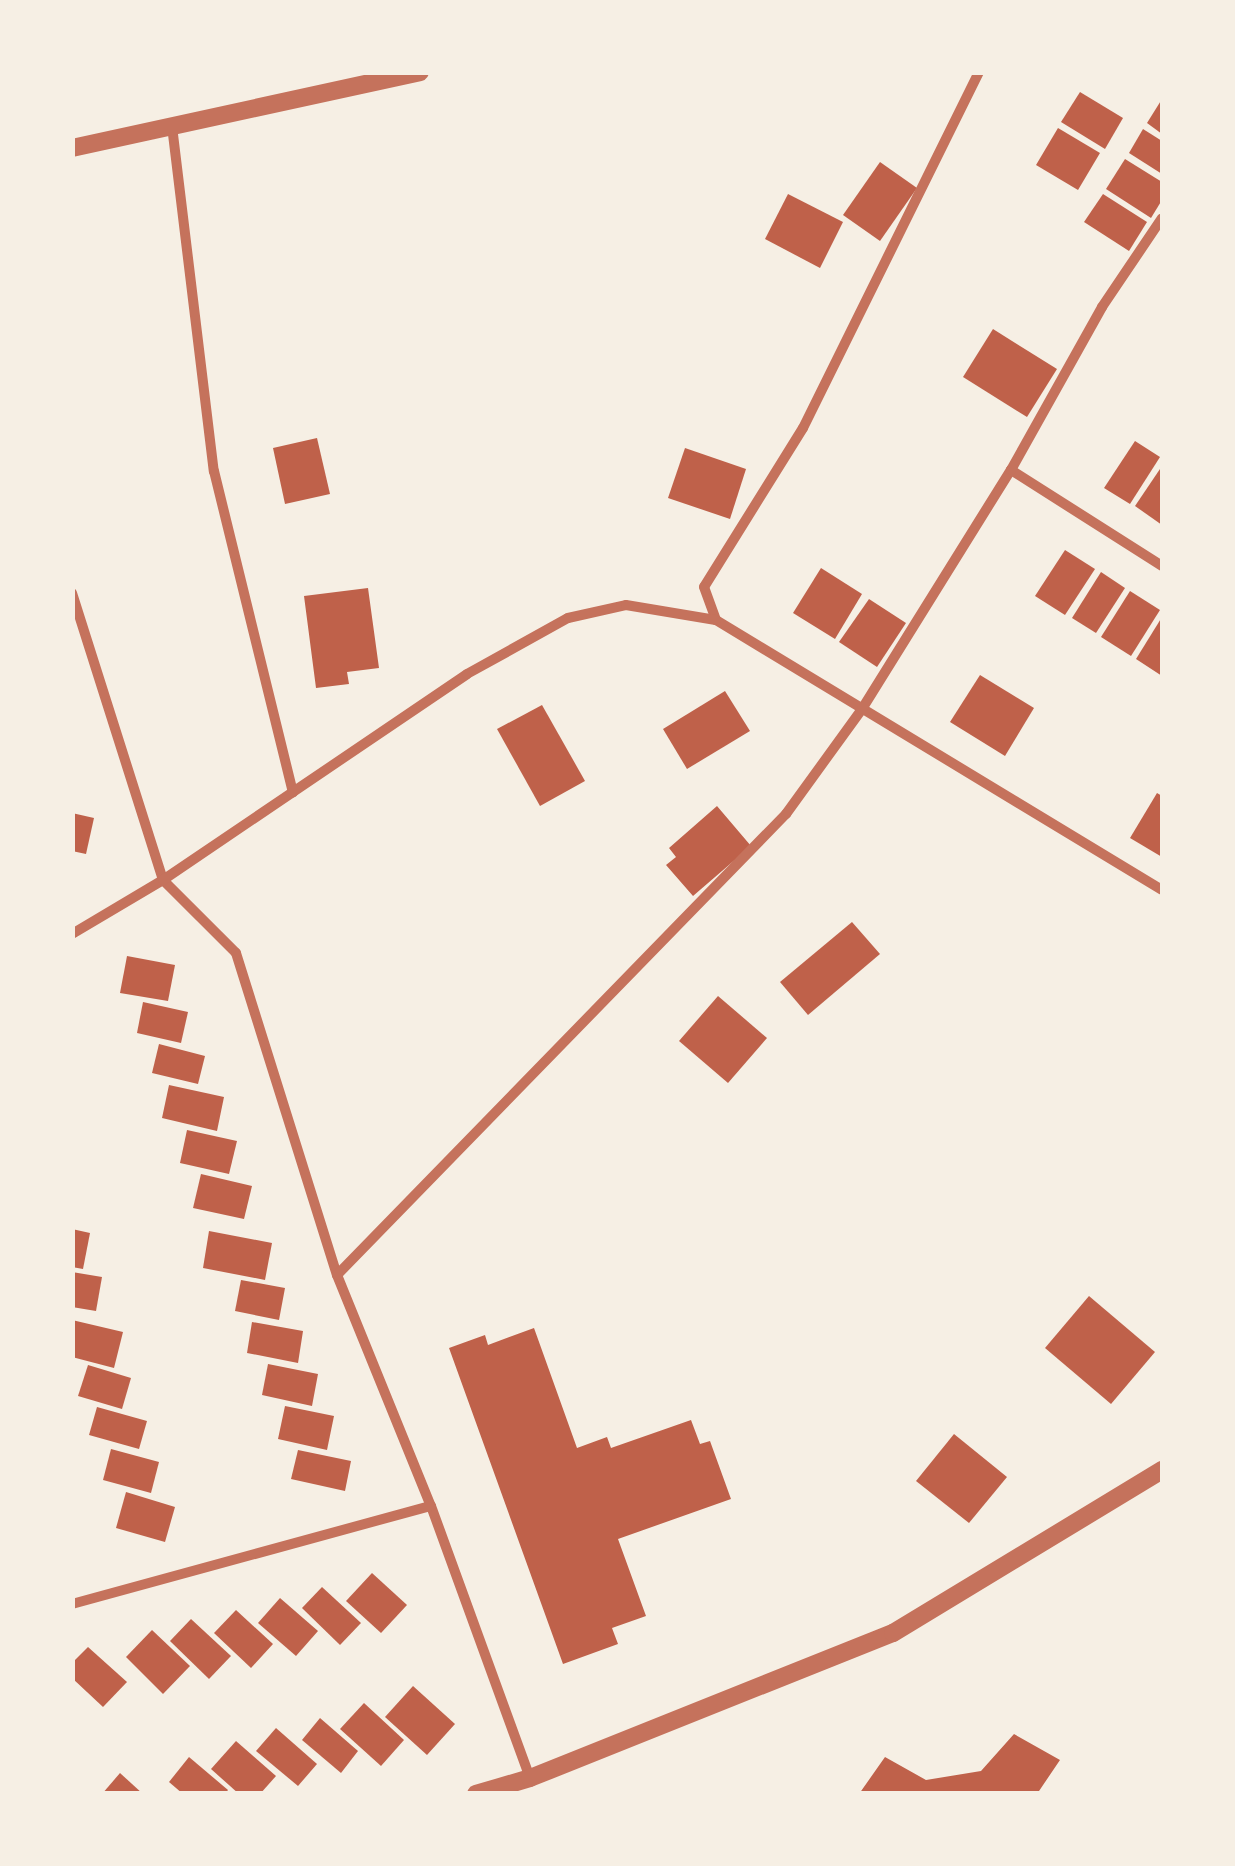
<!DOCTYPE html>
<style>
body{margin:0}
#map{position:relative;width:1235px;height:1866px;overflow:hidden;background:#f6efe4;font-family:"Roboto Condensed",sans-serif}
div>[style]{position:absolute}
.building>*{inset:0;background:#bf614a}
.minor>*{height:10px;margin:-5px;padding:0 5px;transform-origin:5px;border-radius:5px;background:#c5725c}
.tertiary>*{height:18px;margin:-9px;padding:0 9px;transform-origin:9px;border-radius:9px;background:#c5725c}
span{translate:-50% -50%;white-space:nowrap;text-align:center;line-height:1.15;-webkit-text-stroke:8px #f6efe4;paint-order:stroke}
.frame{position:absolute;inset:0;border:75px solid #f6efe4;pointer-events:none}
</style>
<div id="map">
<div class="building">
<i style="clip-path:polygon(1080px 92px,1123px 118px,1105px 149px,1061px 122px)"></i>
<i style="clip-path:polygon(1162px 99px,1162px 134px,1147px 123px)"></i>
<i style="clip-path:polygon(1058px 128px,1100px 153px,1078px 190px,1036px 165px)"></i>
<i style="clip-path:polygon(1143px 129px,1162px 141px,1162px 174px,1129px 153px)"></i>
<i style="clip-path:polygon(1125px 159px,1162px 182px,1162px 200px,1151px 218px,1106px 189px)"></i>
<i style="clip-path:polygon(880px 162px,917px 188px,880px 241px,843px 215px)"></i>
<i style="clip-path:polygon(788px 194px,843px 222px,820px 268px,765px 239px)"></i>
<i style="clip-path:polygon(1103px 194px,1147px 222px,1129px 251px,1084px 222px)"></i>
<i style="clip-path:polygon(993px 329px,1057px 369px,1027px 417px,963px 377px)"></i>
<i style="clip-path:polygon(317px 438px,330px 494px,285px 504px,273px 448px)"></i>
<i style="clip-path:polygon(1135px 441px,1160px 457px,1130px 504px,1104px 488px)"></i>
<i style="clip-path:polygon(685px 448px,746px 469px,730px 519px,668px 498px)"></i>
<i style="clip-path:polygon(1162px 466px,1162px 525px,1135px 506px)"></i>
<i style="clip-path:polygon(1065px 550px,1095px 569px,1065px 615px,1035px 596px)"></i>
<i style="clip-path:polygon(821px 568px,862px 594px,835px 639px,793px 613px)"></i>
<i style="clip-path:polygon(1101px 572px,1125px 588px,1096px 633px,1072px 618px)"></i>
<i style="clip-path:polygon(368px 588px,379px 668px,347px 672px,349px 684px,316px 688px,304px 596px)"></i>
<i style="clip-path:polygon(1130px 591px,1160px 610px,1131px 656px,1101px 637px)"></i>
<i style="clip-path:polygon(869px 599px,906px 623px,877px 667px,839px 642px)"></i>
<i style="clip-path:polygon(1162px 617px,1162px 676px,1136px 659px)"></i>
<i style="clip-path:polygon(980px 675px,1034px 708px,1005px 756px,950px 722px)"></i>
<i style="clip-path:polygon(725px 691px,750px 731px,687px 769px,663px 729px)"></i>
<i style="clip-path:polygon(542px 705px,585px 781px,540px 806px,497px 729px)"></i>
<i style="clip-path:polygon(1157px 793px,1162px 796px,1162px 857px,1130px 838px)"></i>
<i style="clip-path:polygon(717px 806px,751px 846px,693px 896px,666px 865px,676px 857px,669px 848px)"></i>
<i style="clip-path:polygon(72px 813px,94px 818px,86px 854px,72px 851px)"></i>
<i style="clip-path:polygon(852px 922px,880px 954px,808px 1015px,780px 982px)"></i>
<i style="clip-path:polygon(127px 956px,175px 965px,168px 1001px,120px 993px)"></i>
<i style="clip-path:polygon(718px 996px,767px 1038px,728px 1083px,679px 1041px)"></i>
<i style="clip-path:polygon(143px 1002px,188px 1012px,181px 1043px,137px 1033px)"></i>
<i style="clip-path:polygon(159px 1044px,205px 1056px,198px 1084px,152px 1073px)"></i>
<i style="clip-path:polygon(169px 1085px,224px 1097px,217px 1131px,162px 1118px)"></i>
<i style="clip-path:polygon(187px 1130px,237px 1141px,229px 1174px,180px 1163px)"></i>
<i style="clip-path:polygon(201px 1174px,252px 1186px,244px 1219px,193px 1208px)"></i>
<i style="clip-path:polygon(72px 1229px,90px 1233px,83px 1269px,72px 1267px)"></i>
<i style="clip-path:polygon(209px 1231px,272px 1243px,265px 1280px,203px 1268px)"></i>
<i style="clip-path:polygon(72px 1272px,102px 1277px,96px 1311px,72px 1307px)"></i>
<i style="clip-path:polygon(241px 1280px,285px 1288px,279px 1320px,235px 1311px)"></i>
<i style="clip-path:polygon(1089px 1296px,1155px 1352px,1111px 1404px,1045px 1348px)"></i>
<i style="clip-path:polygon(72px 1320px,123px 1332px,114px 1368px,72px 1357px)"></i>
<i style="clip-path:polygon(252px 1322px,303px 1331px,298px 1363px,247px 1353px)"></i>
<i style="clip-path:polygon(534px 1328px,577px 1448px,607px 1437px,611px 1448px,691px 1420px,700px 1444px,710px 1441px,731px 1499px,618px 1539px,646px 1616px,612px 1628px,618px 1644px,563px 1664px,449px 1348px,485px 1335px,488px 1345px)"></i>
<i style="clip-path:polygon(268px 1364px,318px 1374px,312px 1406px,262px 1395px)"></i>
<i style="clip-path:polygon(88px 1365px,131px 1378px,122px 1409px,78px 1396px)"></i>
<i style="clip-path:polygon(285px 1406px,334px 1416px,327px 1450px,278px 1439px)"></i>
<i style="clip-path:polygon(97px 1407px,147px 1421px,139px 1449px,89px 1435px)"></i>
<i style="clip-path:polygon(954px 1434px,1007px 1477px,969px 1523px,916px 1481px)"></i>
<i style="clip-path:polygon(111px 1449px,159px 1462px,151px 1493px,103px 1480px)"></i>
<i style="clip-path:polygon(298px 1450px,351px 1461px,345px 1491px,291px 1479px)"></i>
<i style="clip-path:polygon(126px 1492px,175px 1507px,165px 1542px,116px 1528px)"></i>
<i style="clip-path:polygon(372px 1573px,407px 1605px,381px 1633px,346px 1601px)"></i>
<i style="clip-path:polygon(322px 1587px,361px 1623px,340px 1645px,302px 1608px)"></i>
<i style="clip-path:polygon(280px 1598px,318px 1631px,296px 1656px,258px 1623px)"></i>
<i style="clip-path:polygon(236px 1610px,273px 1644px,251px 1668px,214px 1633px)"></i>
<i style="clip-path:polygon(191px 1619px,231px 1656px,209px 1679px,170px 1641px)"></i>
<i style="clip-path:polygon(152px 1630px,190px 1666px,163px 1694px,126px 1657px)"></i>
<i style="clip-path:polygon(88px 1647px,127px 1682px,103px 1707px,72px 1678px,72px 1663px)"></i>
<i style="clip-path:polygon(413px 1686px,455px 1724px,427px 1755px,385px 1717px)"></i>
<i style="clip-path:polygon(364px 1703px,404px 1740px,381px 1766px,340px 1729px)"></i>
<i style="clip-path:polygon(320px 1718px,358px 1751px,341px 1773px,302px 1740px)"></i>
<i style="clip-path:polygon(276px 1728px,317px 1764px,298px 1786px,256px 1751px)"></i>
<i style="clip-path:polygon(1014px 1734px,1060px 1760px,1037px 1794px,859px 1794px,885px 1757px,926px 1780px,981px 1771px)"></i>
<i style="clip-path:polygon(236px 1741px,276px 1776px,260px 1794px,239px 1794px,211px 1769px)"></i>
<i style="clip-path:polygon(189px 1757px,228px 1790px,225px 1794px,183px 1794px,169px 1782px)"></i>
<i style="clip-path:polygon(120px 1773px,143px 1794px,102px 1794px)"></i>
</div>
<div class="minor">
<i style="left:979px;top:72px;width:397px;rotate:116.3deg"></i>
<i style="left:803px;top:428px;width:187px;rotate:121.9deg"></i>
<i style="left:704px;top:587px;width:35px;rotate:70deg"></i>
<i style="left:716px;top:620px;width:521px;rotate:31.19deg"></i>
<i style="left:172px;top:126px;width:348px;rotate:83.1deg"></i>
<i style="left:214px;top:471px;width:331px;rotate:76.2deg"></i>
<i style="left:1011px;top:470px;width:179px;rotate:32.4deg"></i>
<i style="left:72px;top:593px;width:301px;rotate:72.4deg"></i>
<i style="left:163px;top:880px;width:103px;rotate:45deg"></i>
<i style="left:236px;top:953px;width:337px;rotate:72.6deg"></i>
<i style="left:337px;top:1275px;width:249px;rotate:67.9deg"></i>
<i style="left:431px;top:1506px;width:289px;rotate:70deg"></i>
<i style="left:72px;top:934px;width:106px;rotate:-30.7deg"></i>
<i style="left:163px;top:880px;width:367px;rotate:-34.1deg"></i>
<i style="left:467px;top:674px;width:115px;rotate:-29deg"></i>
<i style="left:568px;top:618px;width:59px;rotate:-12.6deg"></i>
<i style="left:626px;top:605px;width:91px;rotate:9.5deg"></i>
<i style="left:337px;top:1275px;width:644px;rotate:-45.76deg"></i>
<i style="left:786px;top:814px;width:130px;rotate:-54.1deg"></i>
<i style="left:862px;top:709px;width:282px;rotate:-58.1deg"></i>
<i style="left:1011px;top:470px;width:187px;rotate:-60.8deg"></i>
<i style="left:1102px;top:307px;width:107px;rotate:-56deg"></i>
<i style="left:72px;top:1604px;width:372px;rotate:-15.3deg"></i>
</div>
<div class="tertiary">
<i style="left:72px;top:148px;width:356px;rotate:-12.3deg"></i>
<i style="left:476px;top:1794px;width:56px;rotate:-16.5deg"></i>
<i style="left:530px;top:1778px;width:391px;rotate:-21.8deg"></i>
<i style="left:893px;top:1633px;width:315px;rotate:-31.2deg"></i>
</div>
<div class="frame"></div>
</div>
